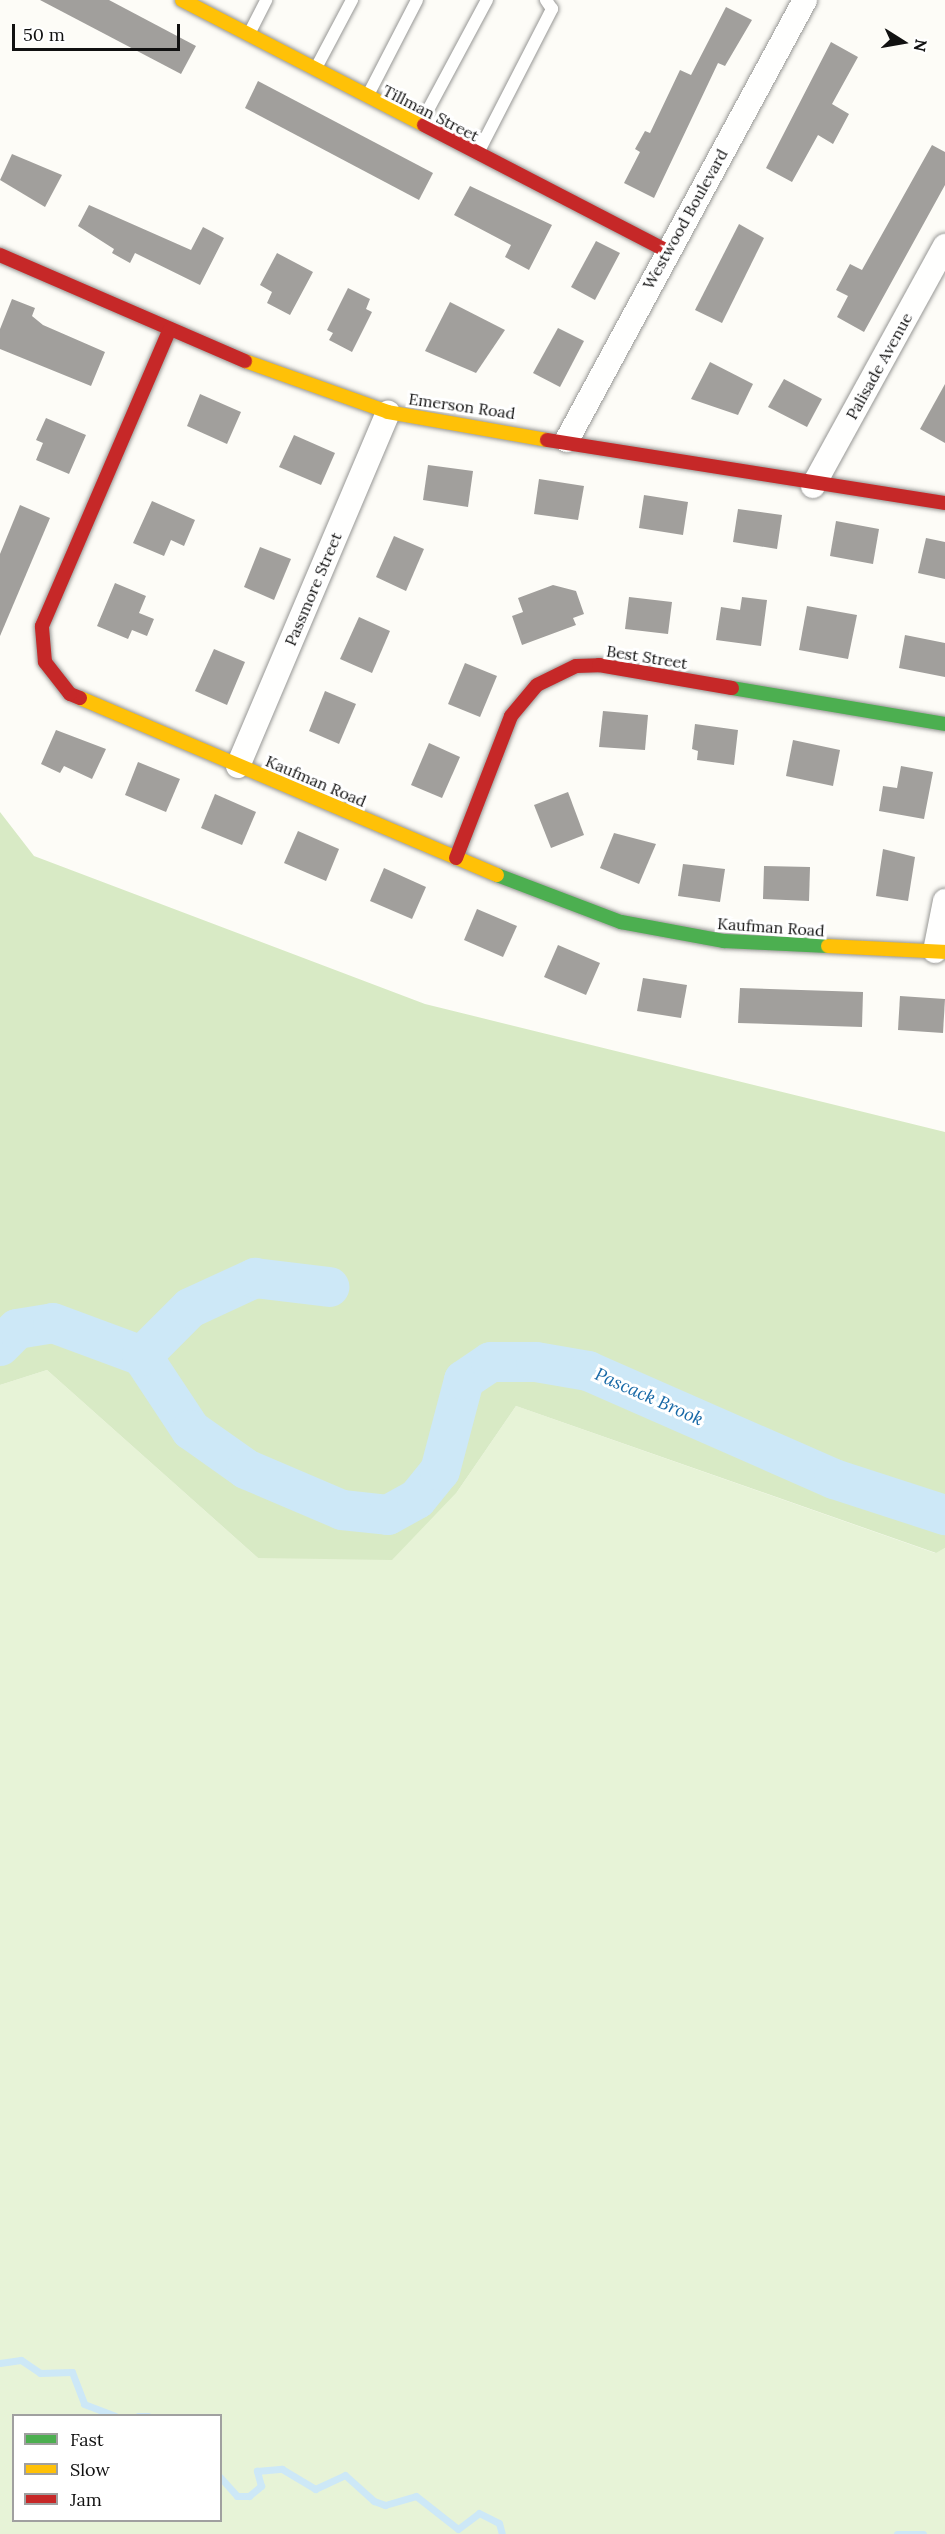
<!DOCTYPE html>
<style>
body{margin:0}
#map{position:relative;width:945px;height:2534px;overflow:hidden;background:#fdfcf7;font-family:Lora,serif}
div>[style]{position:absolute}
.green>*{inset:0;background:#e7f3d7}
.forest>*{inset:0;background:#d8eac5}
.stream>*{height:7px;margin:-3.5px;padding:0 3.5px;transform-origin:3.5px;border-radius:3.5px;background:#cde8f7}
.river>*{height:40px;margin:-20px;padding:0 20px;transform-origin:20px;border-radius:20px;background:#cde8f7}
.building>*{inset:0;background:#a19f9c}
.roads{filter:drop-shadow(0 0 2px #979795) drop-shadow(0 0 2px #979795)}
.lane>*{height:12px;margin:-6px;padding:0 6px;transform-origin:6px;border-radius:6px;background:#fffffe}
.street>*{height:24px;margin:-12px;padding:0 12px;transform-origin:12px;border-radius:12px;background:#fffffe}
.fast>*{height:14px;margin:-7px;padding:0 7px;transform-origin:7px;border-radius:7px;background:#4caf50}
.slow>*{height:14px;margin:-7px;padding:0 7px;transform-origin:7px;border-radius:7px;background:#ffc107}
.jam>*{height:14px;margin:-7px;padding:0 7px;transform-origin:7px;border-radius:7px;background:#c62828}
span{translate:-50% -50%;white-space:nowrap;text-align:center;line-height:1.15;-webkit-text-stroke:6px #fff;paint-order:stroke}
.street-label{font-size:16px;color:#111}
.water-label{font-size:18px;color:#1768a6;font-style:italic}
.legend{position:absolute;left:12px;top:2414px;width:210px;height:108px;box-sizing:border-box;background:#fff;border:2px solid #a0a0a0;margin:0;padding:8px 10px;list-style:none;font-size:18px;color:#111}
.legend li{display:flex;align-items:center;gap:12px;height:30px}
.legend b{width:30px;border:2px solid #a0a0a0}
.north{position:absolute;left:873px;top:12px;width:60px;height:60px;-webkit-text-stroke:4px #fff;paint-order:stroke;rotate:101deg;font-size:16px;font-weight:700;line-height:24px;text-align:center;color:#111}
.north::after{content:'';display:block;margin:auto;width:21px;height:27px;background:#111;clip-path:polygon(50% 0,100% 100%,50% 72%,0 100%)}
.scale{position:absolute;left:12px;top:24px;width:168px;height:27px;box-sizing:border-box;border:3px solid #111;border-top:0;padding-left:8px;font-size:18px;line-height:21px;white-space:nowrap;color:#111;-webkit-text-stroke:4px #fff;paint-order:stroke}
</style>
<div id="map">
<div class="green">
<i style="clip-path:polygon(evenodd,47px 1370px,258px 1558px,457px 1492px,516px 1406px,935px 1553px,945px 1548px,945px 2534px,0 2534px,0 1385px,47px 1370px,14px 2416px,220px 2416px,220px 2520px,14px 2520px,14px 2416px)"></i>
</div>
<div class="forest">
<i style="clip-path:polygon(0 812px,34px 856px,425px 1004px,945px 1132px,945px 1548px,936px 1553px,516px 1406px,457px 1492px,392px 1560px,258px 1558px,47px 1370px,0 1385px)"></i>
</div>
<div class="stream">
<i style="left:0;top:2363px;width:21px;rotate:-8deg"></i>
<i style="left:21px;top:2360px;width:23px;rotate:34deg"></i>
<i style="left:40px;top:2373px;width:32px;rotate:-2deg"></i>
<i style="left:72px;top:2372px;width:34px;rotate:69deg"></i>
<i style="left:84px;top:2404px;width:33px;rotate:21deg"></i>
<i style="left:138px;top:2416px;width:10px"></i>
<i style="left:220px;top:2477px;width:25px;rotate:48deg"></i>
<i style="left:237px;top:2496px;width:12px"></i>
<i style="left:249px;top:2496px;width:16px;rotate:-40deg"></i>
<i style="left:261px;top:2486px;width:16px;rotate:-105deg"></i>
<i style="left:257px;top:2471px;width:25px;rotate:-5deg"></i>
<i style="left:282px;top:2469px;width:39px;rotate:31deg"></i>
<i style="left:315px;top:2489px;width:33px;rotate:-25deg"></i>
<i style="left:345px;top:2475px;width:39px;rotate:42deg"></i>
<i style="left:374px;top:2501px;width:12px;rotate:20deg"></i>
<i style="left:385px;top:2505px;width:32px;rotate:-16deg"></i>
<i style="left:416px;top:2496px;width:53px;rotate:38.2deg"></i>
<i style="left:458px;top:2529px;width:26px;rotate:-37deg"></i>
<i style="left:479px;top:2513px;width:22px;rotate:27deg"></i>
<i style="left:499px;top:2523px;width:11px;rotate:75deg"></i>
<i style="left:897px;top:2534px;width:26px"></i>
</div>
<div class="river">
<i style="left:0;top:1346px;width:24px;rotate:-45deg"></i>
<i style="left:17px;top:1329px;width:36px;rotate:-9deg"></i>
<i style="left:53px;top:1323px;width:95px;rotate:20.3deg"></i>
<i style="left:142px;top:1356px;width:89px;rotate:56.5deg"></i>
<i style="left:191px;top:1430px;width:67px;rotate:35.3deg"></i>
<i style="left:246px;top:1469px;width:104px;rotate:23.1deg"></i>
<i style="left:342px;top:1510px;width:46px;rotate:6.2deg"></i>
<i style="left:388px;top:1515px;width:33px;rotate:-29deg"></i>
<i style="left:417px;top:1499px;width:36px;rotate:-51deg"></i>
<i style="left:440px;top:1471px;width:94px;rotate:-75.2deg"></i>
<i style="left:464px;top:1380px;width:32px;rotate:-34deg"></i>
<i style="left:491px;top:1362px;width:45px"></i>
<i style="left:536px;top:1362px;width:53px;rotate:9.8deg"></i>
<i style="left:588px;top:1371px;width:269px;rotate:23.7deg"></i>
<i style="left:834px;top:1479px;width:117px;rotate:18deg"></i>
<i style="left:142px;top:1356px;width:68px;rotate:-45deg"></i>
<i style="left:190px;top:1308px;width:72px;rotate:-24.8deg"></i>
<i style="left:255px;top:1278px;width:75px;rotate:6.9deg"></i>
</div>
<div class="building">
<i style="clip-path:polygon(40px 0,109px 0,196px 46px,181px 74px)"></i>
<i style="clip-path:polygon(726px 7px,752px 20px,725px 66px,718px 63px,654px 198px,624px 183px,640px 152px,635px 149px,645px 131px,650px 133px,680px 70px,691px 75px)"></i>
<i style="clip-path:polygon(831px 42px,858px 57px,832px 104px,849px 114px,833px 144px,818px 135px,792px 182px,766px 168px)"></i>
<i style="clip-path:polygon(258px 81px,433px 173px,419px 200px,245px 108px)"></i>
<i style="clip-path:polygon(932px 145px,945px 152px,945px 185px,864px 332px,837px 317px,848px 296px,836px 290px,850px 264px,862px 270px)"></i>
<i style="clip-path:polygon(12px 154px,62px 175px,45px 207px,0 180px)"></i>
<i style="clip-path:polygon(470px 186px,552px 225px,529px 270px,505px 257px,511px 245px,454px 215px)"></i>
<i style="clip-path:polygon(89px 205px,191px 250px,203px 227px,224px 238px,200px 285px,135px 253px,130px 263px,112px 253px,114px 249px,78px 226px)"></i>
<i style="clip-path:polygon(739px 224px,764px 238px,722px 323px,695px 310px)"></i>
<i style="clip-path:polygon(596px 241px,620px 253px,595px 300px,571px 287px)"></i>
<i style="clip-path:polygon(277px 253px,313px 272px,290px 315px,267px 303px,272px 292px,260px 285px)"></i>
<i style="clip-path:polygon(348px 288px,370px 299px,366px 309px,372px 312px,352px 352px,329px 340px,333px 333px,327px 330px)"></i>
<i style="clip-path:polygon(12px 299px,35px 308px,32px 316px,43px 325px,105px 352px,91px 386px,0 349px,0 329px)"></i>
<i style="clip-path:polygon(450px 302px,505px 330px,476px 373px,425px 351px)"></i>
<i style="clip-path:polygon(558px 328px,584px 341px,560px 387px,533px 373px)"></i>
<i style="clip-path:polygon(710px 362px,753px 384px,738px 415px,691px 399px)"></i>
<i style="clip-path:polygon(784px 379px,822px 399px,807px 427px,768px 407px)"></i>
<i style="clip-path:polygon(945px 384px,945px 443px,920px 429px)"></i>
<i style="clip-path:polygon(200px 394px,241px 412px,227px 444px,187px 426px)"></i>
<i style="clip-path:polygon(46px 418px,86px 435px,69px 474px,36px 460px,43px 443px,36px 440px)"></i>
<i style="clip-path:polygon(294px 435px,335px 453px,321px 485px,279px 467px)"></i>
<i style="clip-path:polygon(428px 465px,473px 471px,468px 507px,423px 500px)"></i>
<i style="clip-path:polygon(539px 479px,584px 486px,578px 520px,534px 514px)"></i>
<i style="clip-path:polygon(644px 495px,688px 502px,683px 535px,639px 528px)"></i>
<i style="clip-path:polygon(152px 501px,195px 520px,184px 546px,171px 540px,164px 556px,133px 543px)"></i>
<i style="clip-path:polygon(20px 505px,50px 518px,0 636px,0 554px)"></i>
<i style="clip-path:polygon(738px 509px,782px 515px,777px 549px,733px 542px)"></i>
<i style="clip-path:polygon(836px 521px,879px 529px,873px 564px,830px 556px)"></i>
<i style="clip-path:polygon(394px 536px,424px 549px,406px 591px,376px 577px)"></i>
<i style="clip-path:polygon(926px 538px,945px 542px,945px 579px,918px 573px)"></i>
<i style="clip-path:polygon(260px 547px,291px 559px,274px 600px,244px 587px)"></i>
<i style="clip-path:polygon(115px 583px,146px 596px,139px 613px,154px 619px,147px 636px,132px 630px,128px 639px,97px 626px)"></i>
<i style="clip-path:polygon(553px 585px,576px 591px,584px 614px,573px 618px,576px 625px,522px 645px,512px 616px,523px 612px,518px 598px)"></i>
<i style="clip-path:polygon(629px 597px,672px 602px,668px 634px,625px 629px)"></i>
<i style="clip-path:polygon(742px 597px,767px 600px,761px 646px,716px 640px,721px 607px,740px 610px)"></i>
<i style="clip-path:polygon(807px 606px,857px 615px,848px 659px,799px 650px)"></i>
<i style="clip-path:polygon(359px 617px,390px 631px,372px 673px,340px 659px)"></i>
<i style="clip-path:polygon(905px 635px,945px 643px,945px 677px,899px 668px)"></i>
<i style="clip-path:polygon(214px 649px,245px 662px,227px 705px,195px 691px)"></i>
<i style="clip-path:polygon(465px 663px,497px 676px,480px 717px,448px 704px)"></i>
<i style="clip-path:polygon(325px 691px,356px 704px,339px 744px,309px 731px)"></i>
<i style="clip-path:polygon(603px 711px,648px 715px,645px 750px,599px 747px)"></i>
<i style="clip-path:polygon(695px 724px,738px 730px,734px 765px,697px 760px,698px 751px,692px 749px)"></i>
<i style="clip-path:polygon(56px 730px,106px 749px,92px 779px,64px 766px,60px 773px,41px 764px)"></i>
<i style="clip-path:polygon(793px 740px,840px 750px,833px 786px,786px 776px)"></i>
<i style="clip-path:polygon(429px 743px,460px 757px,442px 798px,411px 785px)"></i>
<i style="clip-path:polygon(138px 762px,180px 779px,166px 812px,125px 795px)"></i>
<i style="clip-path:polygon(901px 766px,933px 772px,924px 819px,879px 811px,883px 786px,897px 788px)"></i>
<i style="clip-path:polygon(568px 792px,584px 835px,551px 848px,534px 805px)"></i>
<i style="clip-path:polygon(215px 794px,256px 812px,242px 845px,201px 828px)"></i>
<i style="clip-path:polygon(298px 831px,339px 849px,326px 881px,284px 863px)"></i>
<i style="clip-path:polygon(614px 833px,656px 844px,639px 884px,600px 868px)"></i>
<i style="clip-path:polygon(883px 849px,915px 857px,908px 901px,876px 896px)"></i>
<i style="clip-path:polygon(683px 864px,725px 869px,720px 902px,678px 896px)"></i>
<i style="clip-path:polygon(764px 866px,810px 867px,809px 901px,763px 899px)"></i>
<i style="clip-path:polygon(384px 868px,426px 887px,412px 919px,370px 901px)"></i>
<i style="clip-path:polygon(477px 909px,517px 926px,503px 957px,464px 940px)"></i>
<i style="clip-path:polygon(558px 945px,600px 963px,586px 995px,544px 977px)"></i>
<i style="clip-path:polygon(643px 978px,687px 985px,681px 1018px,637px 1011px)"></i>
<i style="clip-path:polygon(740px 988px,863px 992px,862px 1027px,738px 1023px)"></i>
<i style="clip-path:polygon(900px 996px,945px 999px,943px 1033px,898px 1030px)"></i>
</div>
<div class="roads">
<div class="lane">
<i style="left:249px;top:34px;width:38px;rotate:-63deg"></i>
<i style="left:316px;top:68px;width:77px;rotate:-62.1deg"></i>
<i style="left:368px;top:95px;width:107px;rotate:-62.7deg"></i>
<i style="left:421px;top:123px;width:140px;rotate:-61.8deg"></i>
<i style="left:479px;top:151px;width:160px;rotate:-62.8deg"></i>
<i style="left:552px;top:9px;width:11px;rotate:-124deg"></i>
</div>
<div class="street">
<i style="left:567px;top:440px;width:500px;rotate:-61.59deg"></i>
<i style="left:813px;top:486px;width:274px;rotate:-61.2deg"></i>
<i style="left:238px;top:766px;width:384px;rotate:-67deg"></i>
<i style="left:935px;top:951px;width:51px;rotate:-78.7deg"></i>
</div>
<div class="fast">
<i style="left:732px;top:688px;width:216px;rotate:9.6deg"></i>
<i style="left:497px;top:875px;width:133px;rotate:20.8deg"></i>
<i style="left:621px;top:922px;width:105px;rotate:10.5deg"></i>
<i style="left:724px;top:941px;width:104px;rotate:2.8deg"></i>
</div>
<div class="slow">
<i style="left:182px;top:0;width:272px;rotate:27.3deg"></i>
<i style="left:245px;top:361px;width:152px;rotate:19.6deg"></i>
<i style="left:388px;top:412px;width:161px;rotate:10deg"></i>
<i style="left:80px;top:698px;width:453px;rotate:23deg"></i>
<i style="left:828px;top:946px;width:117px;rotate:2.9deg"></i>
</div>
<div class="jam">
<i style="left:424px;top:125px;width:274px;rotate:27.4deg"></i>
<i style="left:0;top:255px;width:267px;rotate:23.4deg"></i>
<i style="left:547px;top:440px;width:403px;rotate:9deg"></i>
<i style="left:80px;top:698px;width:11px;rotate:-158deg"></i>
<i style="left:70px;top:694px;width:41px;rotate:-128deg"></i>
<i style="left:45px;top:662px;width:36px;rotate:-95deg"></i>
<i style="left:42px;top:626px;width:323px;rotate:-66.7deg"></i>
<i style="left:456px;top:858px;width:152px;rotate:-68.8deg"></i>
<i style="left:511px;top:716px;width:40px;rotate:-50deg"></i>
<i style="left:537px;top:685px;width:43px;rotate:-26deg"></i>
<i style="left:576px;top:666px;width:23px;rotate:-2deg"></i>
<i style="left:599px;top:665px;width:135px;rotate:9.8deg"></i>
</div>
</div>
<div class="street-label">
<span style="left:431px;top:113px;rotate:27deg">Tillman Street</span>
<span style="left:685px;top:219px;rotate:-61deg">Westwood Boulevard</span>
<span style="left:879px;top:366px;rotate:-61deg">Palisade Avenue</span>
<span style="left:462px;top:406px;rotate:8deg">Emerson Road</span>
<span style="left:313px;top:589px;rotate:-67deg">Passmore Street</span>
<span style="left:647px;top:657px;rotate:9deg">Best Street</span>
<span style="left:316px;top:781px;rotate:23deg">Kaufman Road</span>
<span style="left:771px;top:927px;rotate:4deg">Kaufman Road</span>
</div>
<div class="water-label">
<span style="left:649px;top:1397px;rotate:24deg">Pascack Brook</span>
</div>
<ul class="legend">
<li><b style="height:8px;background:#4caf50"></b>Fast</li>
<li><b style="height:8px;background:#ffc107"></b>Slow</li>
<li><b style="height:8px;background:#c62828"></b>Jam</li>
</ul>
<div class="north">N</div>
<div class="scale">50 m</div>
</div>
